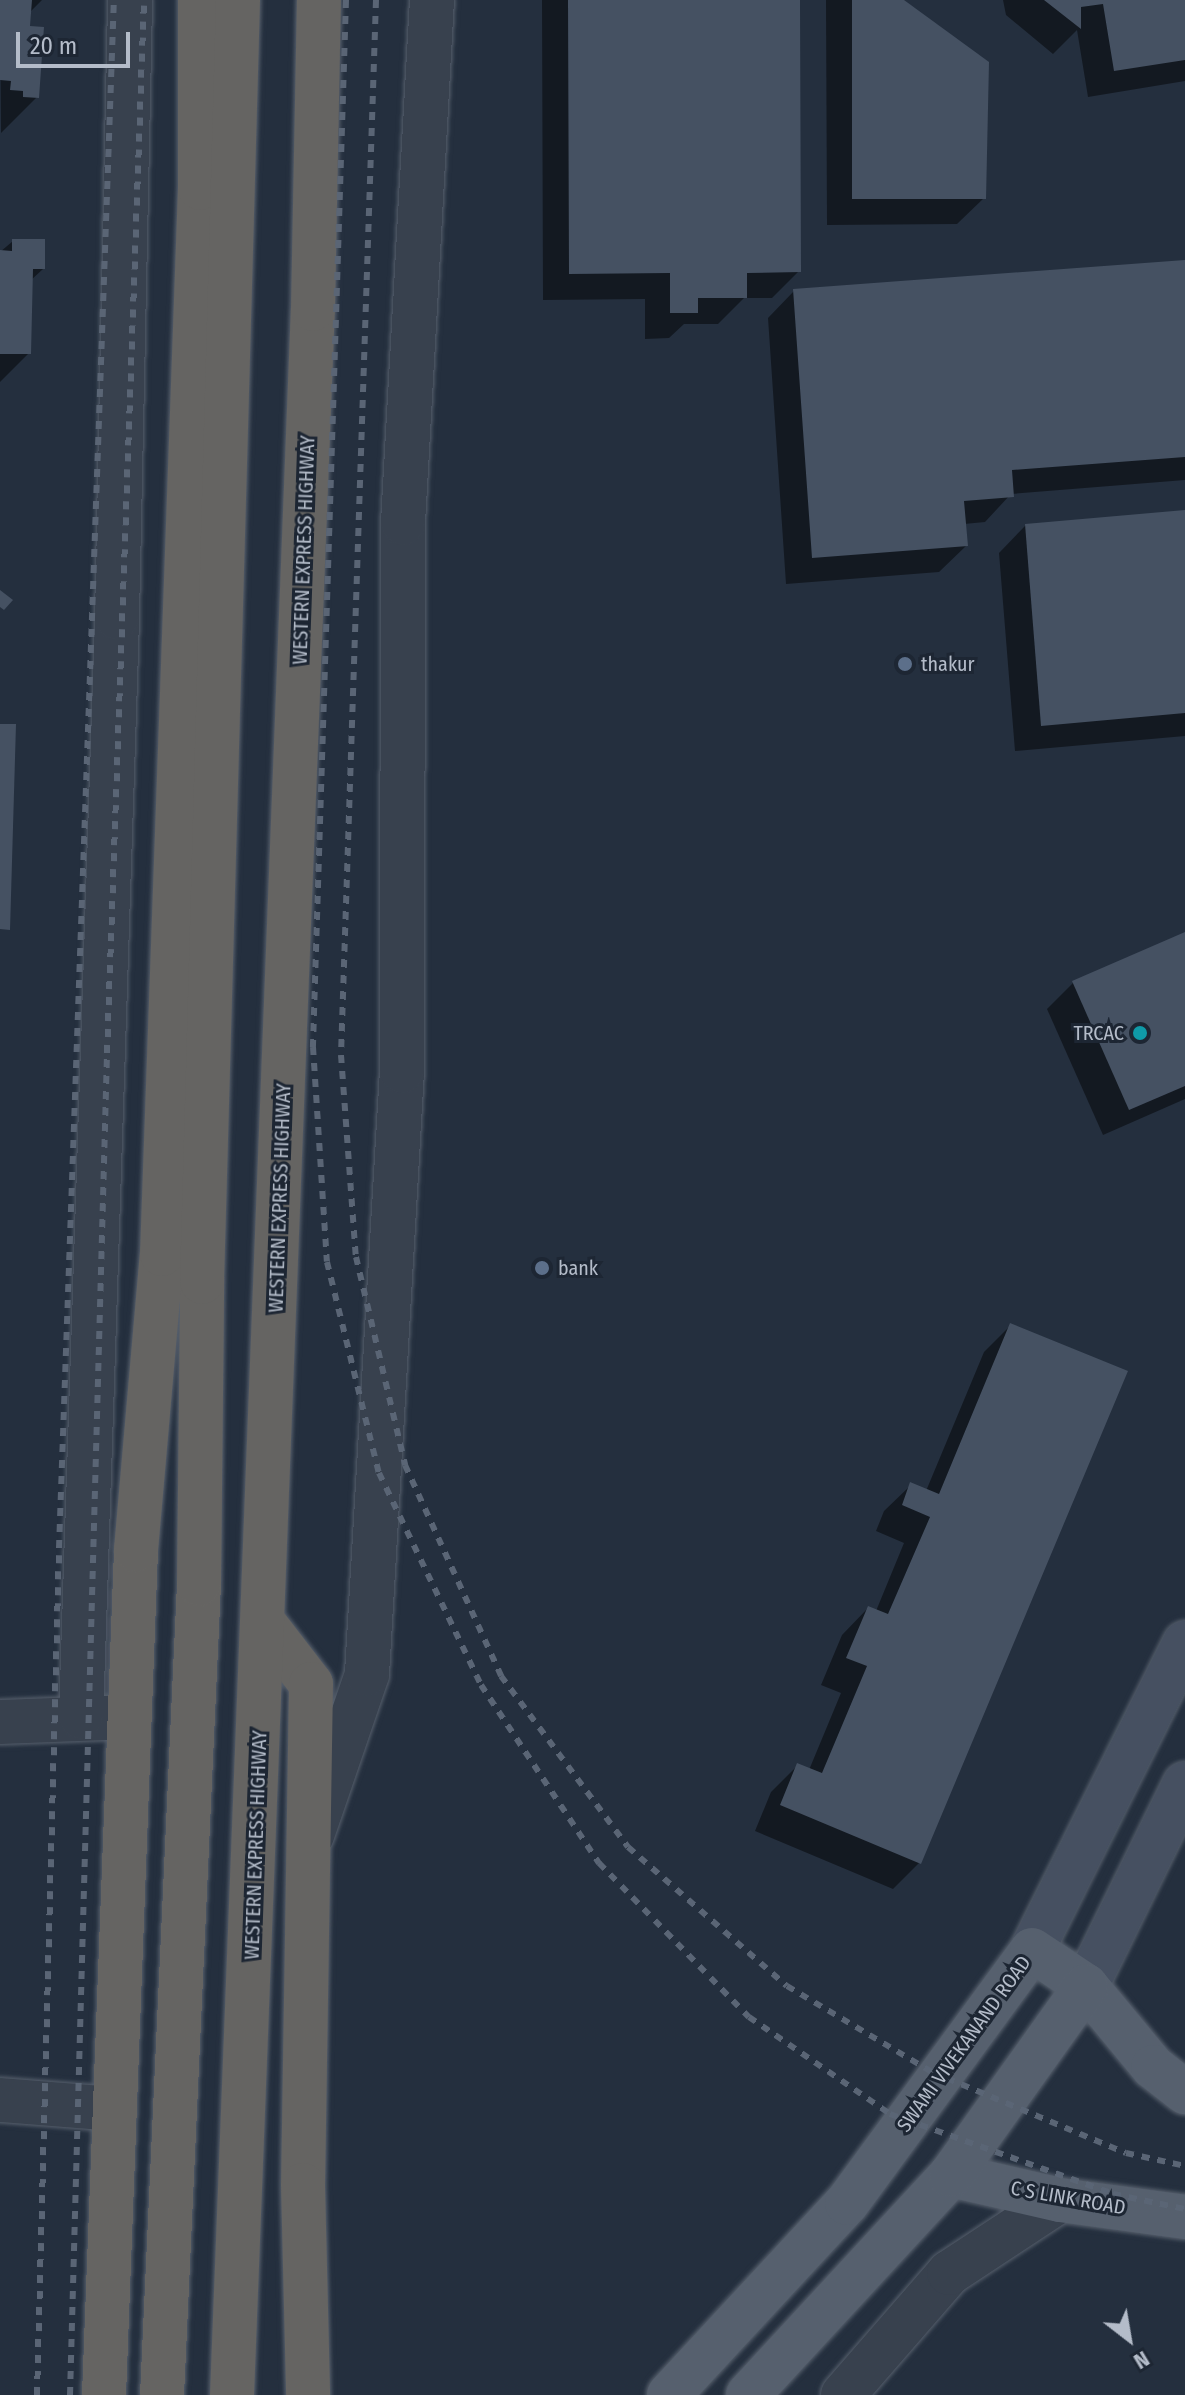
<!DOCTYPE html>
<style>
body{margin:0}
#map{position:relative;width:1185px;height:2395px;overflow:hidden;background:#242f3e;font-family:"Fira Sans Condensed",sans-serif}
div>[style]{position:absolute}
.shadow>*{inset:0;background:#0007}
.building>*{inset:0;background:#455162}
.roads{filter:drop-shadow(0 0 2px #565f6c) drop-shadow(0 0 2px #565f6c)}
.minor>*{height:44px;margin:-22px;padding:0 22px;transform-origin:22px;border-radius:22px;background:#38414e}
.tertiary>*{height:44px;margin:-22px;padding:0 22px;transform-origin:22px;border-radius:22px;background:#38414e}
.secondary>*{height:44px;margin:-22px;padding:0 22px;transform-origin:22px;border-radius:22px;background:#465061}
.primary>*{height:44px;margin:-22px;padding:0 22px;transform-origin:22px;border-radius:22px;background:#56606e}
.trunk>*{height:44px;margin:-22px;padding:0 22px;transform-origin:22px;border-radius:22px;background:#656462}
.rail>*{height:6px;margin-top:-3px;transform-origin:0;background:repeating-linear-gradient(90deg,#5a6575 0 8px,transparent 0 16px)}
.dots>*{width:22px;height:22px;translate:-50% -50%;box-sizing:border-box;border:4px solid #1d2633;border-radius:50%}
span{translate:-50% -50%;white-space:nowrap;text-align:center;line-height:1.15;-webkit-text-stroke:6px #1d2633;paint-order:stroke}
.street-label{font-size:20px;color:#b4bcc9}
.poi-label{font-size:20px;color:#b4bcc9}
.left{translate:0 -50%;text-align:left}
.right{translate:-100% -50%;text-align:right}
.north{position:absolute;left:1089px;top:2299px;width:80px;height:80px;-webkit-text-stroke:6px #1d2633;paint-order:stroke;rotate:149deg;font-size:22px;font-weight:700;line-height:32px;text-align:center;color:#b4bcc9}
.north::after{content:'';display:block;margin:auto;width:28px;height:36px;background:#b4bcc9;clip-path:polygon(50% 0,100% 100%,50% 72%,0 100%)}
.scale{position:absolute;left:16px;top:32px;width:114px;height:36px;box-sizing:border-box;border:4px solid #b4bcc9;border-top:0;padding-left:10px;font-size:24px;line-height:28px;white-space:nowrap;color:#b4bcc9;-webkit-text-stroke:6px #1d2633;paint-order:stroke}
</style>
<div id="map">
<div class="shadow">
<i style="clip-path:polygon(0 0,42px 0,29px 13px,28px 27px,37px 97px,1px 133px)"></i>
<i style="clip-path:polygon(542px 0,798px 0,799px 271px,772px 298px,744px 298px,718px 324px,684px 324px,669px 338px,645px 339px,645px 299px,543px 300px)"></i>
<i style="clip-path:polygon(826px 0,901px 0,984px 198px,957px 224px,827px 225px)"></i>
<i style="clip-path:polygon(1003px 0,1185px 0,1185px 81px,1088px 97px,1077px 30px,1053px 54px,1006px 15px)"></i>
<i style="clip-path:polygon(13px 241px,43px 269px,30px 281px,29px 353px,0 382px,0 252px)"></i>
<i style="clip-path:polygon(1185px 262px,1185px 480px,1011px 494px,985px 522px,964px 524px,966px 546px,939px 572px,786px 584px,768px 318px,794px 291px)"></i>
<i style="clip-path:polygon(1185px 512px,1185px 736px,1015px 751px,999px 553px,1025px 526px)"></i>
<i style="clip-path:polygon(1185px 934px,1185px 1099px,1103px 1135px,1047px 1009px,1073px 983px)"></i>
<i style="clip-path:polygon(1011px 1325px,920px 1862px,893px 1889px,755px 1831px,771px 1792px,797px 1766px,809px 1770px,841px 1693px,821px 1685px,842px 1635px,868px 1608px,876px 1611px,904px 1543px,876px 1531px,884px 1511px,911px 1485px,926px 1491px,984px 1352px)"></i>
</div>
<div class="building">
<i style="clip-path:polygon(0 0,32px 0,30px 26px,44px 27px,39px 98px,23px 97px,23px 91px,10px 90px,11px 81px,0 80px)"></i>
<i style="clip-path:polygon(568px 0,800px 0,801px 272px,747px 273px,747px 298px,698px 298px,698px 313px,670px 313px,670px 273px,569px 274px)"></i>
<i style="clip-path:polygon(852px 0,904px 0,989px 62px,986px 199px,852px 199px)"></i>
<i style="clip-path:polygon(1044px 0,1185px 0,1185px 60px,1114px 71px,1103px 4px,1081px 7px,1081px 29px)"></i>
<i style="clip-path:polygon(12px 239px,45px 239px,45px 269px,33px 269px,31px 354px,0 354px,0 250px,12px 251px)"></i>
<i style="clip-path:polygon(1185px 260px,1185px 457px,1012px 470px,1014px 497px,964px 501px,968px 546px,812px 558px,793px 289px)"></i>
<i style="clip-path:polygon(1185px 510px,1185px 713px,1041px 726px,1025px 524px)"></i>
<i style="clip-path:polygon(0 590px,13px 600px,4px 610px,0 607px)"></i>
<i style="clip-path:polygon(0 724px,16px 724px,10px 930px,0 929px)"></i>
<i style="clip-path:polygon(1185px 932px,1185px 1086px,1129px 1110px,1072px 981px)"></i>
<i style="clip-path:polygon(1010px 1323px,1128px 1371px,921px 1864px,780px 1805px,797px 1763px,822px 1773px,867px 1666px,846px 1658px,868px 1606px,888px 1614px,930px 1517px,902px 1505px,910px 1482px,939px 1494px)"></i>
</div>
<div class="roads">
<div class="minor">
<i style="left:0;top:1722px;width:129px;rotate:-2.2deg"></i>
<i style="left:0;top:2100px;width:114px;rotate:4.5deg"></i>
<i style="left:843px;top:2395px;width:162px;rotate:-49deg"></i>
<i style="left:949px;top:2273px;width:133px;rotate:-33.3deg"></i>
</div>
<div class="tertiary">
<i style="left:81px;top:1717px;width:1100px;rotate:-88.12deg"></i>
<i style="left:117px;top:618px;width:618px;rotate:-88.79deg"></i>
<i style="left:312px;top:1835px;width:170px;rotate:-71.1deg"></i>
<i style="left:367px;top:1674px;width:604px;rotate:-86.68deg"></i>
<i style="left:402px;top:1071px;width:548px;rotate:-89.9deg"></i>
<i style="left:403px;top:523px;width:524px;rotate:-86.83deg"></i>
</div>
<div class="secondary">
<i style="left:1032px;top:1950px;width:343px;rotate:-63.5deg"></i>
<i style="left:1086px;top:1986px;width:225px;rotate:-63.9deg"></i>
</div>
<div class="primary">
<i style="left:951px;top:2175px;width:112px;rotate:12.9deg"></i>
<i style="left:1060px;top:2200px;width:126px;rotate:7.7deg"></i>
<i style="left:669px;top:2395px;width:262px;rotate:-47.2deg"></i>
<i style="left:847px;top:2203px;width:313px;rotate:-53.8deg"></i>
<i style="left:1032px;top:1950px;width:65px;rotate:33.7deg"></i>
<i style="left:1086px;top:1986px;width:105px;rotate:50.4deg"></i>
<i style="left:1153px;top:2067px;width:41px;rotate:38deg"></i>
<i style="left:748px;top:2395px;width:299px;rotate:-47.3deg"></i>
<i style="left:951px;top:2175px;width:232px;rotate:-54.5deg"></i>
</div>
<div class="trunk">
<i style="left:264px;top:1623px;width:77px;rotate:52.4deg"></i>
<i style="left:311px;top:1684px;width:501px;rotate:90.91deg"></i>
<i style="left:303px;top:2185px;width:210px;rotate:88.6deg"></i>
<i style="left:104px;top:2395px;width:846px;rotate:-87.83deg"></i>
<i style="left:136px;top:1550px;width:297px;rotate:-85deg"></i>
<i style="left:162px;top:1254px;width:1067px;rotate:-87.96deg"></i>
<i style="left:200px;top:188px;width:188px;rotate:-90deg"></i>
<i style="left:162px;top:2395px;width:812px;rotate:-87.39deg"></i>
<i style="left:199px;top:1584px;width:302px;rotate:-89.4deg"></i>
<i style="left:202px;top:1282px;width:1283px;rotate:-88.39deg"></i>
<i style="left:232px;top:2395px;width:2088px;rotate:-87.78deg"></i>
<i style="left:313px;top:309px;width:309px;rotate:-88.9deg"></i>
</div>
</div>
<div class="rail">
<i style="left:346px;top:0;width:1048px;rotate:91.81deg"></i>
<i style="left:313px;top:1047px;width:215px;rotate:86.3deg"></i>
<i style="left:327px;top:1262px;width:217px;rotate:76.2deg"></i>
<i style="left:379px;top:1473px;width:235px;rotate:64.3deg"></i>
<i style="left:481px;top:1685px;width:214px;rotate:56.5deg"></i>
<i style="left:599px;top:1863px;width:215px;rotate:45.8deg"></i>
<i style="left:749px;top:2017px;width:171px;rotate:34.5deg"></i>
<i style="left:890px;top:2114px;width:237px;rotate:19.7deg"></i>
<i style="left:1113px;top:2194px;width:74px;rotate:11.8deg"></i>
<i style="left:376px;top:0;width:1056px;rotate:91.9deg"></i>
<i style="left:341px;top:1055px;width:203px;rotate:85.8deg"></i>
<i style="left:356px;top:1257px;width:214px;rotate:76.7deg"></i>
<i style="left:405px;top:1465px;width:232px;rotate:65.5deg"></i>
<i style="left:501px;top:1676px;width:213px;rotate:53.4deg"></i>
<i style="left:628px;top:1847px;width:211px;rotate:41.2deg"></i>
<i style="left:787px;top:1986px;width:169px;rotate:30.7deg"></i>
<i style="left:932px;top:2072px;width:210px;rotate:22.7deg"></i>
<i style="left:1126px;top:2153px;width:60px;rotate:12.4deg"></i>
<i style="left:37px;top:2395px;width:847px;rotate:-88.51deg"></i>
<i style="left:59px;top:1548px;width:1549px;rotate:-87.97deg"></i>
<i style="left:70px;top:2395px;width:1343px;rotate:-88.42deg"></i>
<i style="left:107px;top:1053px;width:1054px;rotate:-87.99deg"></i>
</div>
<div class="dots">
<i style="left:905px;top:664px;background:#5c6f8a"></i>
<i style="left:1140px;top:1033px;background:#0f9aa8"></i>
<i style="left:542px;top:1268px;background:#5c6f8a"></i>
</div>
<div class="street-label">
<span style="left:304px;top:550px;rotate:-88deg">WESTERN EXPRESS HIGHWAY</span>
<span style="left:280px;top:1198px;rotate:-88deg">WESTERN EXPRESS HIGHWAY</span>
<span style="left:256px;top:1845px;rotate:-88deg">WESTERN EXPRESS HIGHWAY</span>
<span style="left:964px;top:2044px;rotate:-54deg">SWAMI VIVEKANAND ROAD</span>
<span style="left:1068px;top:2198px;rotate:10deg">C S LINK ROAD</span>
</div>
<div class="poi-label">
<span class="left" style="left:921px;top:664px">thakur</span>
<span class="right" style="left:1124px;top:1033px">TRCAC</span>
<span class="left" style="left:558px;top:1268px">bank</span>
</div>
<div class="north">N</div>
<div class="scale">20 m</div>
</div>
